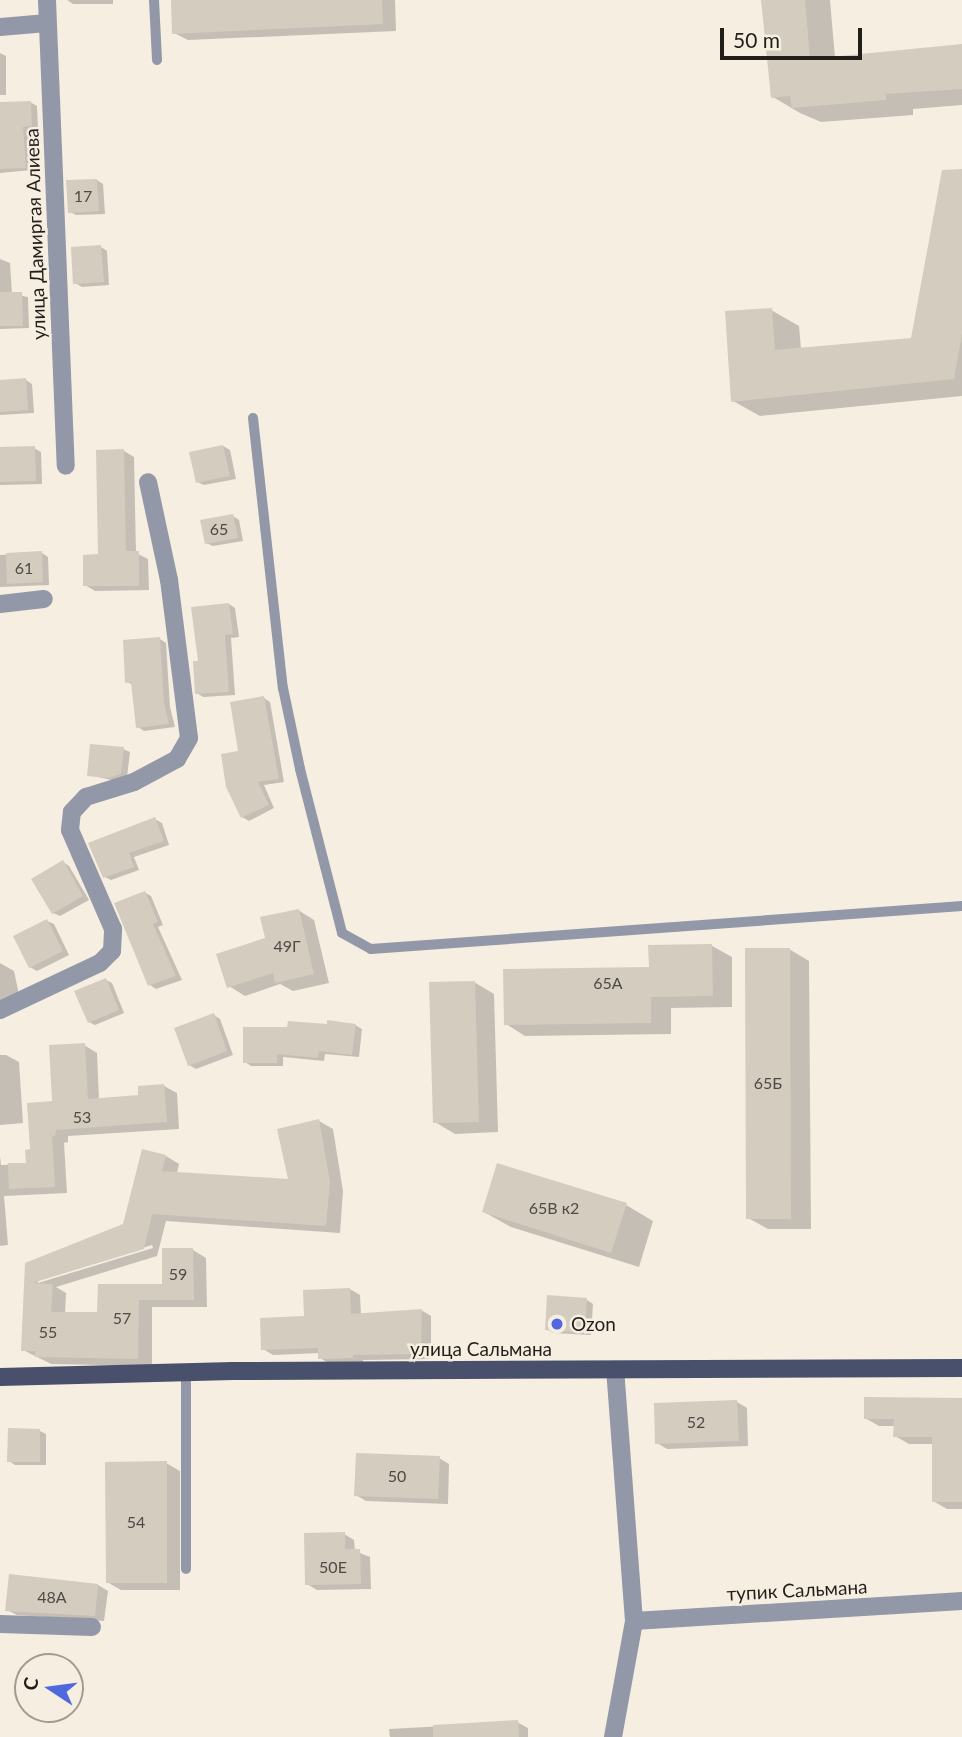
<!DOCTYPE html>
<meta charset="utf-8">
<style>
body{margin:0}
#map{position:relative;width:962px;height:1737px;overflow:hidden;background:#f6eee1;font-family:Lato,sans-serif}
div>[style]{position:absolute}
.shadow>*{inset:0;background:#0003}
.building>*{inset:0;background:#d4ccbf}
.lane>*{height:10px;margin:-5px;padding:0 5px;transform-origin:5px;border-radius:5px;background:#9298a7}
.street>*{height:18px;margin:-9px;padding:0 9px;transform-origin:9px;border-radius:9px;background:#9298a7}
.primary>*{height:18px;margin:-9px;padding:0 9px;transform-origin:9px;border-radius:9px;background:#48506b}
.dots>*{width:19px;height:19px;translate:-50% -50%;box-sizing:border-box;border:4px solid #f6eee1;border-radius:50%}
span{translate:-50% -50%;white-space:nowrap;text-align:center;line-height:1.15;-webkit-text-stroke:5px #f6eee1;paint-order:stroke}
.number-label{font-size:16px;color:#4e4a44}
.number-label span{-webkit-text-stroke-width:0}
.street-label{font-size:19px;color:#221f1b}
.poi-label{font-size:19px;color:#221f1b}
.left{translate:0 -50%;text-align:left}
.north{position:absolute;left:14px;top:1653px;width:70px;height:70px;box-sizing:border-box;background:#f6eee1;border:2px solid #a19b92;border-radius:50%;rotate:283deg;font-size:19px;font-weight:700;line-height:28px;text-align:center;color:#221f1b}
.north::after{content:'';display:block;margin:auto;width:24px;height:32px;background:#4f68dd;clip-path:polygon(50% 0,100% 100%,50% 72%,0 100%)}
.scale{position:absolute;left:720px;top:28px;width:142px;height:32px;box-sizing:border-box;border:4px solid #221f1b;border-top:0;padding-left:9px;font-size:21px;line-height:24px;white-space:nowrap;color:#221f1b;-webkit-text-stroke:5px #f6eee1;paint-order:stroke}
</style>
<div id="map">
<div class="shadow">
<i style="clip-path:polygon(67px 0,113px 0,113px 4px,73px 4px)"></i>
<i style="clip-path:polygon(173px 0,395px 0,396px 31px,188px 40px,174px 33px)"></i>
<i style="clip-path:polygon(763px 0,830px 0,835px 58px,962px 46px,962px 105px,913px 109px,913px 115px,821px 122px,800px 113px,773px 97px)"></i>
<i style="clip-path:polygon(0 53px,6px 56px,6px 95px,0 95px)"></i>
<i style="clip-path:polygon(30px 102px,37px 106px,38px 129px,29px 130px,32px 170px,0 173px,0 146px)"></i>
<i style="clip-path:polygon(962px 170px,962px 396px,760px 416px,733px 401px,771px 310px,799px 326px,801px 349px,912px 340px)"></i>
<i style="clip-path:polygon(97px 180px,103px 184px,105px 214px,76px 215px,70px 212px)"></i>
<i style="clip-path:polygon(101px 247px,107px 251px,109px 285px,82px 287px,75px 283px)"></i>
<i style="clip-path:polygon(0 259px,10px 263px,12px 294px,28px 297px,29px 328px,0 329px)"></i>
<i style="clip-path:polygon(26px 380px,32px 384px,34px 413px,0 415px,0 382px)"></i>
<i style="clip-path:polygon(223px 446px,230px 450px,236px 479px,204px 485px,197px 482px)"></i>
<i style="clip-path:polygon(34px 448px,41px 452px,42px 484px,0 485px,0 449px)"></i>
<i style="clip-path:polygon(124px 451px,134px 457px,136px 553px,148px 559px,149px 590px,95px 591px,85px 585px,100px 556px)"></i>
<i style="clip-path:polygon(233px 516px,239px 520px,243px 541px,213px 546px,206px 543px)"></i>
<i style="clip-path:polygon(42px 553px,48px 557px,49px 585px,0 587px,0 555px)"></i>
<i style="clip-path:polygon(229px 604px,235px 608px,239px 637px,231px 638px,235px 695px,203px 697px,197px 693px,200px 662px)"></i>
<i style="clip-path:polygon(160px 639px,166px 643px,170px 707px,175px 727px,144px 731px,138px 727px,134px 685px,127px 682px)"></i>
<i style="clip-path:polygon(264px 698px,270px 702px,284px 782px,264px 785px,274px 808px,249px 821px,242px 817px,240px 753px)"></i>
<i style="clip-path:polygon(123px 749px,130px 752px,127px 777px,116px 781px,89px 775px)"></i>
<i style="clip-path:polygon(155px 819px,162px 823px,169px 845px,134px 857px,139px 870px,111px 880px,105px 877px)"></i>
<i style="clip-path:polygon(63px 862px,69px 866px,89px 900px,60px 916px,53px 913px)"></i>
<i style="clip-path:polygon(144px 892px,151px 896px,163px 925px,158px 927px,182px 980px,156px 989px,150px 985px)"></i>
<i style="clip-path:polygon(298px 910px,314px 920px,329px 983px,293px 991px,280px 984px,245px 996px,229px 986px,267px 939px)"></i>
<i style="clip-path:polygon(47px 921px,54px 924px,69px 955px,37px 971px,30px 967px)"></i>
<i style="clip-path:polygon(712px 946px,732px 957px,732px 1007px,671px 1008px,671px 1034px,525px 1036px,506px 1024px)"></i>
<i style="clip-path:polygon(789px 949px,809px 961px,811px 1229px,768px 1229px,748px 1218px)"></i>
<i style="clip-path:polygon(0 963px,14px 971px,20px 999px,0 1004px)"></i>
<i style="clip-path:polygon(106px 980px,112px 983px,124px 1013px,95px 1025px,89px 1022px)"></i>
<i style="clip-path:polygon(474px 982px,494px 994px,498px 1132px,455px 1134px,435px 1122px)"></i>
<i style="clip-path:polygon(214px 1015px,220px 1019px,233px 1055px,196px 1069px,189px 1065px)"></i>
<i style="clip-path:polygon(355px 1025px,362px 1029px,359px 1057px,325px 1054px,324px 1061px,283px 1057px,283px 1066px,251px 1066px,245px 1062px)"></i>
<i style="clip-path:polygon(84px 1045px,97px 1053px,99px 1100px,140px 1097px,164px 1086px,177px 1093px,179px 1129px,68px 1136px,68px 1142px,64px 1143px,67px 1193px,4px 1196px,8px 1245px,0 1246px,0 1156px,1px 1165px,28px 1164px,54px 1103px)"></i>
<i style="clip-path:polygon(0 1055px,6px 1055px,19px 1062px,23px 1123px,0 1125px)"></i>
<i style="clip-path:polygon(evenodd,319px 1121px,333px 1129px,343px 1191px,340px 1233px,166px 1221px,157px 1256px,56px 1287px,66px 1293px,65px 1314px,99px 1314px,164px 1286px,193px 1250px,206px 1258px,207px 1307px,152px 1307px,152px 1366px,51px 1364px,23px 1350px,27px 1264px,125px 1226px,166px 1156px,179px 1164px,177px 1173px,290px 1181px,319px 1121px,152px 1245px,153px 1248px,38px 1283px,38px 1280px,152px 1245px)"></i>
<i style="clip-path:polygon(626px 1205px,653px 1221px,639px 1267px,511px 1227px,484px 1212px)"></i>
<i style="clip-path:polygon(350px 1289px,360px 1295px,361px 1315px,421px 1310px,431px 1316px,431px 1359px,363px 1360px,363px 1362px,330px 1364px,320px 1358px,320px 1353px,273px 1355px,263px 1349px)"></i>
<i style="clip-path:polygon(587px 1300px,593px 1304px,591px 1335px,553px 1333px,547px 1329px)"></i>
<i style="clip-path:polygon(962px 1400px,962px 1509px,947px 1509px,933px 1501px,933px 1444px,909px 1444px,895px 1436px,895px 1426px,879px 1426px,865px 1418px)"></i>
<i style="clip-path:polygon(737px 1402px,747px 1408px,748px 1446px,667px 1449px,657px 1443px)"></i>
<i style="clip-path:polygon(40px 1431px,46px 1434px,46px 1465px,15px 1465px,9px 1461px)"></i>
<i style="clip-path:polygon(439px 1458px,449px 1464px,448px 1504px,366px 1501px,356px 1495px)"></i>
<i style="clip-path:polygon(166px 1463px,180px 1471px,180px 1590px,121px 1590px,107px 1582px)"></i>
<i style="clip-path:polygon(344px 1534px,354px 1540px,355px 1551px,370px 1557px,371px 1589px,317px 1590px,307px 1584px)"></i>
<i style="clip-path:polygon(11px 1576px,98px 1585px,108px 1591px,104px 1621px,17px 1615px,7px 1610px)"></i>
<i style="clip-path:polygon(517px 1722px,528px 1728px,528px 1737px,390px 1737px,389px 1729px)"></i>
</div>
<div class="building">
<i style="clip-path:polygon(171px 0,382px 0,383px 24px,172px 34px)"></i>
<i style="clip-path:polygon(761px 0,805px 0,810px 59px,962px 44px,962px 89px,886px 94px,886px 100px,792px 108px,790px 96px,771px 98px)"></i>
<i style="clip-path:polygon(31px 101px,32px 126px,23px 127px,26px 168px,0 169px,0 102px)"></i>
<i style="clip-path:polygon(962px 169px,962px 334px,954px 379px,731px 402px,725px 311px,772px 308px,775px 350px,911px 338px,942px 170px)"></i>
<i style="clip-path:polygon(97px 179px,99px 211px,68px 213px,66px 180px)"></i>
<i style="clip-path:polygon(101px 245px,104px 282px,73px 284px,71px 247px)"></i>
<i style="clip-path:polygon(0 292px,22px 292px,23px 326px,0 326px)"></i>
<i style="clip-path:polygon(26px 378px,28px 410px,0 412px,0 380px)"></i>
<i style="clip-path:polygon(223px 445px,230px 476px,196px 483px,189px 452px)"></i>
<i style="clip-path:polygon(35px 446px,36px 481px,0 482px,0 447px)"></i>
<i style="clip-path:polygon(124px 449px,126px 551px,139px 551px,139px 586px,83px 586px,83px 555px,98px 554px,96px 450px)"></i>
<i style="clip-path:polygon(233px 514px,238px 538px,205px 544px,200px 520px)"></i>
<i style="clip-path:polygon(42px 551px,43px 582px,7px 584px,6px 553px)"></i>
<i style="clip-path:polygon(229px 603px,233px 634px,225px 635px,229px 692px,195px 694px,193px 661px,198px 661px,191px 607px)"></i>
<i style="clip-path:polygon(160px 637px,164px 703px,169px 724px,136px 728px,131px 682px,125px 683px,123px 640px)"></i>
<i style="clip-path:polygon(264px 696px,279px 779px,258px 782px,269px 805px,241px 818px,226px 787px,221px 754px,238px 751px,230px 702px)"></i>
<i style="clip-path:polygon(90px 744px,124px 747px,121px 774px,109px 778px,87px 776px)"></i>
<i style="clip-path:polygon(155px 817px,164px 841px,129px 853px,134px 867px,103px 878px,88px 843px)"></i>
<i style="clip-path:polygon(63px 860px,83px 896px,52px 914px,31px 879px)"></i>
<i style="clip-path:polygon(145px 891px,158px 922px,153px 924px,176px 976px,148px 986px,114px 903px)"></i>
<i style="clip-path:polygon(299px 909px,314px 974px,275px 983px,273px 973px,227px 988px,216px 954px,265px 938px,260px 917px)"></i>
<i style="clip-path:polygon(47px 919px,63px 951px,29px 968px,13px 936px)"></i>
<i style="clip-path:polygon(712px 944px,713px 996px,651px 997px,651px 1023px,504px 1025px,503px 969px,649px 967px,648px 945px)"></i>
<i style="clip-path:polygon(745px 948px,790px 948px,791px 1219px,746px 1219px)"></i>
<i style="clip-path:polygon(106px 978px,119px 1010px,88px 1023px,74px 991px)"></i>
<i style="clip-path:polygon(475px 981px,479px 1122px,433px 1123px,429px 982px)"></i>
<i style="clip-path:polygon(214px 1013px,227px 1051px,188px 1066px,174px 1028px)"></i>
<i style="clip-path:polygon(327px 1020px,356px 1024px,352px 1055px,319px 1051px,318px 1058px,277px 1054px,277px 1063px,243px 1063px,243px 1027px,287px 1027px,288px 1021px,327px 1024px)"></i>
<i style="clip-path:polygon(85px 1043px,88px 1099px,138px 1095px,138px 1086px,164px 1084px,167px 1122px,56px 1130px,55px 1136px,52px 1136px,55px 1187px,9px 1189px,8px 1163px,26px 1163px,25px 1150px,30px 1149px,27px 1103px,52px 1101px,49px 1045px)"></i>
<i style="clip-path:polygon(319px 1119px,330px 1182px,326px 1226px,152px 1214px,144px 1249px,32px 1283px,53px 1284px,51px 1312px,97px 1312px,98px 1284px,162px 1284px,162px 1248px,193px 1248px,194px 1300px,139px 1300px,138px 1359px,35px 1357px,35px 1351px,21px 1351px,25px 1263px,123px 1224px,142px 1149px,166px 1155px,162px 1171px,288px 1179px,277px 1129px)"></i>
<i style="clip-path:polygon(497px 1163px,627px 1203px,611px 1253px,482px 1212px)"></i>
<i style="clip-path:polygon(350px 1288px,351px 1314px,422px 1309px,421px 1354px,353px 1355px,353px 1358px,318px 1359px,318px 1348px,261px 1350px,260px 1318px,304px 1316px,303px 1290px)"></i>
<i style="clip-path:polygon(547px 1295px,587px 1298px,585px 1333px,545px 1330px)"></i>
<i style="clip-path:polygon(864px 1397px,962px 1398px,962px 1502px,932px 1502px,932px 1437px,893px 1437px,894px 1419px,864px 1419px)"></i>
<i style="clip-path:polygon(737px 1400px,739px 1441px,655px 1444px,654px 1403px)"></i>
<i style="clip-path:polygon(8px 1428px,40px 1429px,40px 1462px,7px 1462px)"></i>
<i style="clip-path:polygon(356px 1453px,440px 1456px,438px 1499px,354px 1496px)"></i>
<i style="clip-path:polygon(167px 1461px,167px 1583px,106px 1583px,105px 1462px)"></i>
<i style="clip-path:polygon(345px 1532px,345px 1549px,360px 1549px,361px 1584px,305px 1585px,304px 1533px)"></i>
<i style="clip-path:polygon(9px 1574px,98px 1584px,95px 1616px,5px 1611px)"></i>
<i style="clip-path:polygon(518px 1720px,519px 1737px,433px 1737px,433px 1725px)"></i>
</div>
<div class="lane">
<i style="left:154px;top:0;width:60px;rotate:87.1deg"></i>
<i style="left:253px;top:418px;width:272px;rotate:83.7deg"></i>
<i style="left:283px;top:688px;width:83px;rotate:78.1deg"></i>
<i style="left:300px;top:769px;width:169px;rotate:75.6deg"></i>
<i style="left:342px;top:933px;width:33px;rotate:29deg"></i>
<i style="left:371px;top:949px;width:593px;rotate:-4.16deg"></i>
<i style="left:186px;top:1569px;width:196px;rotate:-90deg"></i>
</div>
<div class="street">
<i style="left:47px;top:0;width:466px;rotate:87.7deg"></i>
<i style="left:0;top:27px;width:47px;rotate:-4.9deg"></i>
<i style="left:0;top:604px;width:44px;rotate:-6.5deg"></i>
<i style="left:0;top:1010px;width:110px;rotate:-25.2deg"></i>
<i style="left:100px;top:963px;width:17px;rotate:-45deg"></i>
<i style="left:112px;top:951px;width:22px;rotate:-87deg"></i>
<i style="left:113px;top:929px;width:108px;rotate:-113.5deg"></i>
<i style="left:70px;top:830px;width:18px;rotate:-84deg"></i>
<i style="left:72px;top:812px;width:21px;rotate:-47deg"></i>
<i style="left:86px;top:797px;width:50px;rotate:-17.4deg"></i>
<i style="left:134px;top:782px;width:49px;rotate:-28.1deg"></i>
<i style="left:177px;top:759px;width:24px;rotate:-60deg"></i>
<i style="left:189px;top:738px;width:159px;rotate:-97.2deg"></i>
<i style="left:169px;top:580px;width:100px;rotate:-102.1deg"></i>
<i style="left:634px;top:1621px;width:329px;rotate:-3.5deg"></i>
<i style="left:0;top:1624px;width:92px;rotate:1.9deg"></i>
<i style="left:613px;top:1737px;width:118px;rotate:-79.7deg"></i>
<i style="left:634px;top:1621px;width:252px;rotate:-94.3deg"></i>
</div>
<div class="primary">
<i style="left:0;top:1377px;width:233px;rotate:-1.5deg"></i>
<i style="left:233px;top:1371px;width:729px;rotate:-0.24deg"></i>
</div>
<div class="dots">
<i style="left:557px;top:1324px;background:#4f68dd"></i>
</div>
<div class="number-label">
<span style="left:83px;top:196px">17</span>
<span style="left:219px;top:529px">65</span>
<span style="left:24px;top:568px">61</span>
<span style="left:287px;top:946px">49Г</span>
<span style="left:608px;top:983px">65А</span>
<span style="left:768px;top:1083px">65Б</span>
<span style="left:82px;top:1117px">53</span>
<span style="left:554px;top:1208px">65В к2</span>
<span style="left:178px;top:1274px">59</span>
<span style="left:122px;top:1318px">57</span>
<span style="left:48px;top:1332px">55</span>
<span style="left:696px;top:1422px">52</span>
<span style="left:397px;top:1476px">50</span>
<span style="left:136px;top:1522px">54</span>
<span style="left:333px;top:1567px">50Е</span>
<span style="left:52px;top:1597px">48А</span>
</div>
<div class="street-label">
<span style="left:35px;top:234px;rotate:-92deg">улица Дамиргая Алиева</span>
<span style="left:481px;top:1349px">улица Сальмана</span>
<span style="left:797px;top:1590px;rotate:-3deg">тупик Сальмана</span>
</div>
<div class="poi-label">
<span class="left" style="left:571px;top:1324px">Ozon</span>
</div>
<div class="north">С</div>
<div class="scale">50 m</div>
</div>
